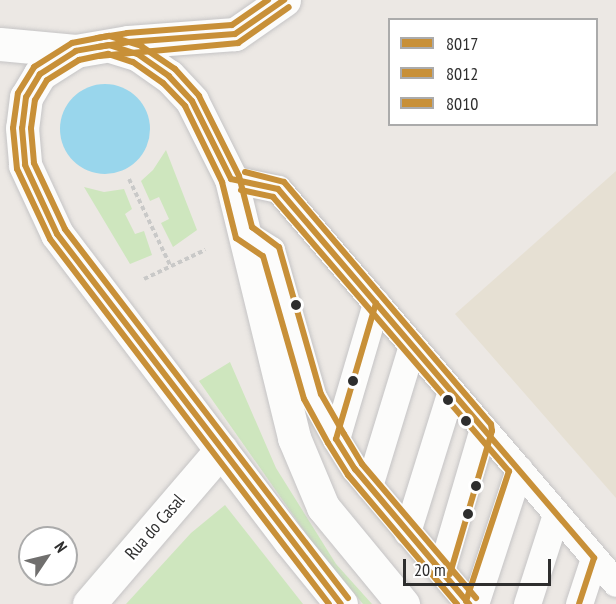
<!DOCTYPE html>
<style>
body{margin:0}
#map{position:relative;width:616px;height:604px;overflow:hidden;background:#ece8e4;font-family:"PT Sans Narrow",sans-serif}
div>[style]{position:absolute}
.education>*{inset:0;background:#e6e0d3}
.green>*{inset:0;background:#cee6be}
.water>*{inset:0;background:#99d6ec}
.round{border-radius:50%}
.path>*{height:4px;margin-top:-2px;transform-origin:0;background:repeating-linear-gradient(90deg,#c9c9c8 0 4.5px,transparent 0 7.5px)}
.roads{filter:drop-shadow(0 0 2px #c5c4c5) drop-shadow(0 0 2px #c5c4c5)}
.service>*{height:27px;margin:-13.5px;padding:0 13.5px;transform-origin:13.5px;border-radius:13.5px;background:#fcfcfb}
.minor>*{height:33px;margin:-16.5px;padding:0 16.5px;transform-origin:16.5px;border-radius:16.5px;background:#fcfcfb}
.secondary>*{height:33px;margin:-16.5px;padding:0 16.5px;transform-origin:16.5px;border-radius:16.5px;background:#fcfcfb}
.bus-1>*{height:6px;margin:-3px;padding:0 3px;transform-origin:3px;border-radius:3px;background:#c89038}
.bus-2>*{height:6px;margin:-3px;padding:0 3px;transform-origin:3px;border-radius:3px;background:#c89038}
.bus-3>*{height:6px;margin:-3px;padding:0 3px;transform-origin:3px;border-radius:3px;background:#c89038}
.dots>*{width:16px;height:16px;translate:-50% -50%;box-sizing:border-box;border:3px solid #fff;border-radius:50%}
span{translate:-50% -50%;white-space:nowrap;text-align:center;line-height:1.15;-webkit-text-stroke:4.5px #fff;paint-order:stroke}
.street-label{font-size:18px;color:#2e2e2e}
.legend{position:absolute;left:388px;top:18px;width:210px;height:108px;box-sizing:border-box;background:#fff;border:2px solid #ababab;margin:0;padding:8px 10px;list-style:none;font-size:18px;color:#2e2e2e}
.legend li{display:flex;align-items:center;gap:12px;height:30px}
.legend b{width:30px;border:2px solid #ababab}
.north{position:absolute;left:18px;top:526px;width:60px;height:60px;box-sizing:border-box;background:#fff;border:2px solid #ababab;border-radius:50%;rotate:55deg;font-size:16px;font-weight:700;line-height:24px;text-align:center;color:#2e2e2e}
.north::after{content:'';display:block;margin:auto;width:21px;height:27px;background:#706f6e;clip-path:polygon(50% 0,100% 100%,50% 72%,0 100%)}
.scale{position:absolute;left:403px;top:559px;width:148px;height:27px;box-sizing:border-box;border:3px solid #2e2e2e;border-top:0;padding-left:8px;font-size:18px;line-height:21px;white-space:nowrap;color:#2e2e2e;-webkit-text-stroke:4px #fff;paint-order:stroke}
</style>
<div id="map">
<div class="education">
<i style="clip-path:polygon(616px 171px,616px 498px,455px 314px)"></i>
</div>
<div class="green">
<i style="clip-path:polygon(166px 150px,197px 230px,173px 247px,161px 223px,169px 219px,159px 197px,150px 201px,141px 181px,153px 170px)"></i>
<i style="clip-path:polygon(84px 187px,104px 192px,124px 189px,132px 209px,125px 214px,135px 234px,144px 231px,152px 255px,130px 264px)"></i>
<i style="clip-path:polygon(230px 362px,276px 468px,336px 564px,372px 604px,363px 604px,312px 542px,199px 381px)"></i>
<i style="clip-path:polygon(225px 505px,303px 604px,126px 604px,191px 533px)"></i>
</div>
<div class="water">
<i class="round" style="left:60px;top:84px;width:90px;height:90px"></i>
</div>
<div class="path">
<i style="left:129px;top:179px;width:95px;rotate:64.5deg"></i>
<i style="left:144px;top:279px;width:68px;rotate:-25.4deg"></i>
</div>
<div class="roads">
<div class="service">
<i style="left:231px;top:179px;width:48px;rotate:12deg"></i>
<i style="left:278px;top:189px;width:519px;rotate:49.37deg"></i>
<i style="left:244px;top:233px;width:32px;rotate:32deg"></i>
<i style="left:271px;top:250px;width:153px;rotate:74.1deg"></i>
<i style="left:313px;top:397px;width:48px;rotate:61.3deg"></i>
<i style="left:336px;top:439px;width:36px;rotate:58deg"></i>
<i style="left:355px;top:469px;width:177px;rotate:49.8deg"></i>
<i style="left:336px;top:439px;width:142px;rotate:-73.6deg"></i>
<i style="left:369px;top:486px;width:147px;rotate:-73deg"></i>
<i style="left:407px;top:532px;width:148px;rotate:-72.7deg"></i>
<i style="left:441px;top:571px;width:149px;rotate:-73.6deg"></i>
<i style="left:475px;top:604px;width:142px;rotate:-71.9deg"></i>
<i style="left:527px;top:604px;width:95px;rotate:-72.1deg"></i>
<i style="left:579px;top:604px;width:48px;rotate:-71.9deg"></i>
</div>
<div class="minor">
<i style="left:89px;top:604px;width:203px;rotate:-49.4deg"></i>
</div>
<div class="secondary">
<i style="left:284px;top:0;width:60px;rotate:145.2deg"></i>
<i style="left:235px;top:34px;width:107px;rotate:175.7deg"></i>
<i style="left:128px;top:42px;width:53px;rotate:170.2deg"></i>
<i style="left:76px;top:51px;width:43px;rotate:147.4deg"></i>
<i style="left:40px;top:74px;width:27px;rotate:121deg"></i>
<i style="left:26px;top:97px;width:31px;rotate:97deg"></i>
<i style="left:22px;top:128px;width:37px;rotate:85deg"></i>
<i style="left:25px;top:165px;width:76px;rotate:65.1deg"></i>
<i style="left:57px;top:234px;width:385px;rotate:52.8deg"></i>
<i style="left:290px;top:541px;width:81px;rotate:51deg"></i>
<i style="left:0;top:44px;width:76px;rotate:5.3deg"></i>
<i style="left:110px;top:46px;width:28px;rotate:17deg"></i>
<i style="left:137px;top:54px;width:39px;rotate:35deg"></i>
<i style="left:169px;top:76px;width:34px;rotate:47deg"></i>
<i style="left:192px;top:101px;width:87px;rotate:63.4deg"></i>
<i style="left:231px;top:179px;width:267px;rotate:76.3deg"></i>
<i style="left:294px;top:438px;width:75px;rotate:67.2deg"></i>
<i style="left:323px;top:507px;width:126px;rotate:50.5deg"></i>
</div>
</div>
<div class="bus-1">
<i style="left:98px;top:47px;width:30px;rotate:-9deg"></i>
<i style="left:128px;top:42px;width:107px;rotate:-4.3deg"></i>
<i style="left:235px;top:34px;width:60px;rotate:-34.8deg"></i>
<i style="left:231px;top:179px;width:87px;rotate:-116.6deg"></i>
<i style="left:192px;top:101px;width:34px;rotate:-133deg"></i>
<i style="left:169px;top:76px;width:39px;rotate:-145deg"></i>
<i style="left:137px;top:54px;width:29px;rotate:-162deg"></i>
<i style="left:109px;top:45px;width:34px;rotate:170deg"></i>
<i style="left:76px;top:51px;width:43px;rotate:147.4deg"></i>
<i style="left:40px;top:74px;width:27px;rotate:121deg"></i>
<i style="left:26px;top:97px;width:31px;rotate:97deg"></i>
<i style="left:22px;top:128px;width:37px;rotate:85deg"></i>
<i style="left:25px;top:165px;width:76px;rotate:65.1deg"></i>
<i style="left:57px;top:234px;width:466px;rotate:52.5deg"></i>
<i style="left:231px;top:179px;width:48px;rotate:12deg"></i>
<i style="left:278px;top:189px;width:486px;rotate:49.4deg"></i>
<i style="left:594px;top:558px;width:48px;rotate:108.1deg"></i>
<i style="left:376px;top:303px;width:142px;rotate:106.4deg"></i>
<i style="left:336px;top:439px;width:36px;rotate:58deg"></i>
<i style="left:355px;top:469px;width:177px;rotate:49.8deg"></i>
</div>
<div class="bus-2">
<i style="left:99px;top:56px;width:140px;rotate:-5.3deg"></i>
<i style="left:238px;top:43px;width:62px;rotate:-35.2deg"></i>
<i style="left:241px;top:190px;width:33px;rotate:12deg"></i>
<i style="left:273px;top:197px;width:362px;rotate:49.3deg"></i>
<i style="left:509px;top:471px;width:137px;rotate:108.3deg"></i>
<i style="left:348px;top:598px;width:465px;rotate:-127.5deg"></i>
<i style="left:65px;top:229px;width:73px;rotate:-115.2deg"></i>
<i style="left:34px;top:163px;width:35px;rotate:-95deg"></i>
<i style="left:31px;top:128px;width:28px;rotate:-82deg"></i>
<i style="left:35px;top:100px;width:23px;rotate:-59deg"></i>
<i style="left:47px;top:80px;width:38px;rotate:-32deg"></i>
<i style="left:79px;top:60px;width:30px;rotate:-12deg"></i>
<i style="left:108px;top:54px;width:26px;rotate:18deg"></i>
<i style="left:133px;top:62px;width:37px;rotate:35deg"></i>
<i style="left:163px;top:83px;width:32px;rotate:46deg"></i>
<i style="left:185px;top:106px;width:85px;rotate:64deg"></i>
<i style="left:222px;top:182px;width:58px;rotate:76deg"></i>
<i style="left:236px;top:238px;width:32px;rotate:34deg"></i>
<i style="left:263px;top:256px;width:149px;rotate:74deg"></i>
<i style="left:304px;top:399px;width:50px;rotate:61.4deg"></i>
<i style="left:328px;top:443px;width:38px;rotate:58deg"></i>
<i style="left:348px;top:475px;width:169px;rotate:49.8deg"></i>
</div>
<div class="bus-3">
<i style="left:97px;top:38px;width:30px;rotate:-9deg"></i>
<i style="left:127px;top:33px;width:105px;rotate:-4.4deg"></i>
<i style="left:232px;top:25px;width:44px;rotate:-34.8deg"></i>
<i style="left:245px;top:172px;width:40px;rotate:14.4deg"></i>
<i style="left:284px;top:182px;width:318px;rotate:49.5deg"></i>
<i style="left:491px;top:424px;width:7px;rotate:82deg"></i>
<i style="left:492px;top:431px;width:149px;rotate:106.4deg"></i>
<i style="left:329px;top:604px;width:459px;rotate:-127.4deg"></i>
<i style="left:50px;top:239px;width:77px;rotate:-115.2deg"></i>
<i style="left:17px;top:169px;width:41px;rotate:-95.6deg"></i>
<i style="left:13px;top:128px;width:35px;rotate:-82deg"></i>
<i style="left:18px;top:93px;width:31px;rotate:-58deg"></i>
<i style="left:34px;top:67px;width:45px;rotate:-32.3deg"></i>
<i style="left:72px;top:43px;width:38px;rotate:-11deg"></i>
<i style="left:109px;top:36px;width:34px;rotate:17deg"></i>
<i style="left:141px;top:46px;width:41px;rotate:34.1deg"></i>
<i style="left:175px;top:69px;width:36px;rotate:48deg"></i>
<i style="left:199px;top:96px;width:89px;rotate:63.4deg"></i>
<i style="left:239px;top:176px;width:53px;rotate:75.7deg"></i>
<i style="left:252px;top:227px;width:34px;rotate:37deg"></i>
<i style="left:279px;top:247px;width:153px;rotate:74.1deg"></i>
<i style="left:321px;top:394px;width:46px;rotate:60.1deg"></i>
<i style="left:344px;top:434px;width:35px;rotate:59deg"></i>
<i style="left:362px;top:464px;width:176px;rotate:49.6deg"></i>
</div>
<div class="dots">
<i style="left:296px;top:305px;background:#2e2e2e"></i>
<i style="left:353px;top:381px;background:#2e2e2e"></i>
<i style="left:448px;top:400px;background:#2e2e2e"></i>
<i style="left:466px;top:421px;background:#2e2e2e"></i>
<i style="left:476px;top:486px;background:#2e2e2e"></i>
<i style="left:468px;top:514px;background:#2e2e2e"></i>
</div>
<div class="street-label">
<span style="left:155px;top:527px;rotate:-49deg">Rua do Casal</span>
</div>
<ul class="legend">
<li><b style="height:8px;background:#c89038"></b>8017</li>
<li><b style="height:8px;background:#c89038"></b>8012</li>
<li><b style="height:8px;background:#c89038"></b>8010</li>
</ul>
<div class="north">N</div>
<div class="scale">20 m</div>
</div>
